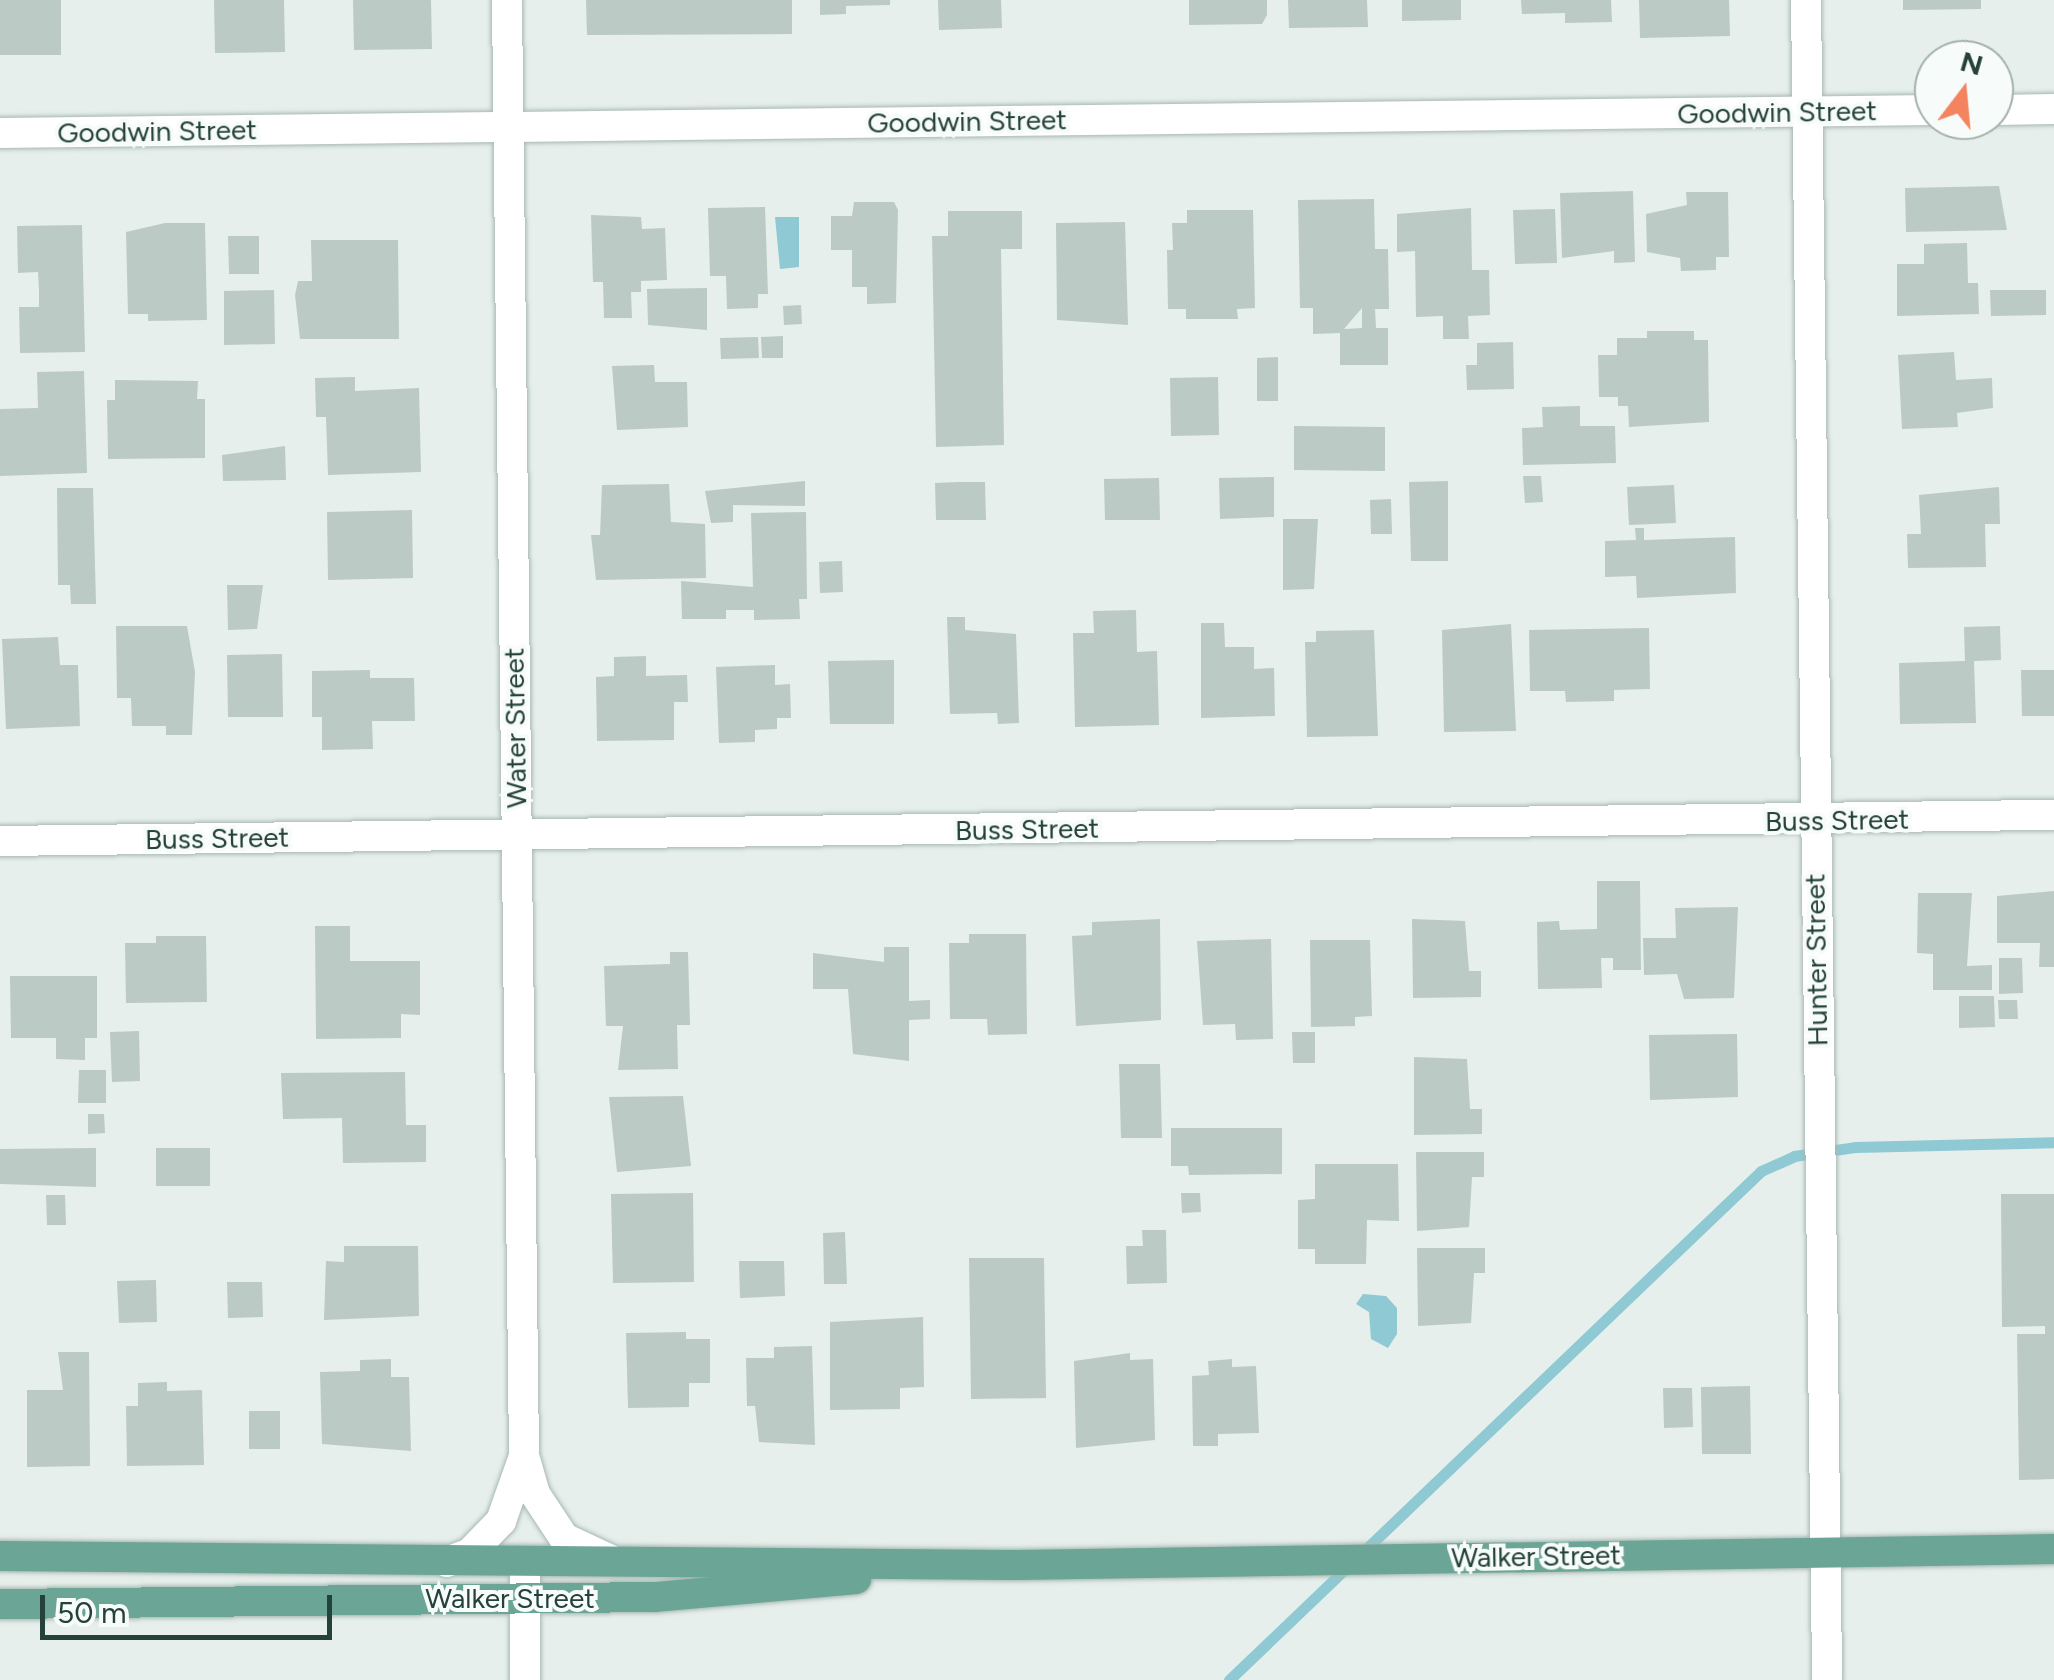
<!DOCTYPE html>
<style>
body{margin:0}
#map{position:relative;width:2054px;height:1680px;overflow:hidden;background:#e6efeb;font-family:Figtree,sans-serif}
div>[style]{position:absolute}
.water>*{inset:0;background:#8ec9d4}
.stream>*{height:11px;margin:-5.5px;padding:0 5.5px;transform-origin:5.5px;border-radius:5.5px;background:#8ec9d4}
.building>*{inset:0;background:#bbcac4}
.roads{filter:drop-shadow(0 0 2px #a8b8b2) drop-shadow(0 0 2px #a8b8b2)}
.minor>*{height:30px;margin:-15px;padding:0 15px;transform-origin:15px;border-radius:15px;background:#fff}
.major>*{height:30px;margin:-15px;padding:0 15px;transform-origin:15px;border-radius:15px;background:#6aa596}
span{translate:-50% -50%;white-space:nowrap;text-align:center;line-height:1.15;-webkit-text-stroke:8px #f7fbf9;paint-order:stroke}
.street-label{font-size:28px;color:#24423a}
.north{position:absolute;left:1914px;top:40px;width:100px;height:100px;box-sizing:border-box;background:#f7fbf9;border:2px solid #a3b1ad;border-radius:50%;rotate:16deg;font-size:28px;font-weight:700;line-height:40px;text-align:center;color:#24423a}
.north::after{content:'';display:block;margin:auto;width:35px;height:45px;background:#f4845f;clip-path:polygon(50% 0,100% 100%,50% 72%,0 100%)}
.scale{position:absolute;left:40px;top:1595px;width:292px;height:45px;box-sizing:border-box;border:5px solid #24423a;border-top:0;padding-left:12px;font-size:30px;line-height:35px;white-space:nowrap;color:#24423a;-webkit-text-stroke:8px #f7fbf9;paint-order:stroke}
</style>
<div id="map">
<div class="water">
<i style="clip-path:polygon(775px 217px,799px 217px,799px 267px,780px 269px)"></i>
<i style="clip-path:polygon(1363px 1294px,1386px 1296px,1397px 1308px,1397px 1334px,1388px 1348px,1371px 1339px,1369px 1312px,1356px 1304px)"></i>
</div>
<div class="stream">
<i style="left:1229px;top:1680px;width:736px;rotate:-43.73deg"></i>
<i style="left:1761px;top:1171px;width:36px;rotate:-24deg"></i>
<i style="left:1794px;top:1156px;width:63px;rotate:-8.3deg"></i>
<i style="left:1856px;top:1147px;width:198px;rotate:-1.4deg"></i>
</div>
<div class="building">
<i style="clip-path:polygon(0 0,61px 0,61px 55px,0 55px)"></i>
<i style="clip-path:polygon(214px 0,284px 0,285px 52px,215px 53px)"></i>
<i style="clip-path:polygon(353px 0,431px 0,432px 49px,354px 50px)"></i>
<i style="clip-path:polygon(586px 0,792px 0,792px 34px,587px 35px)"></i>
<i style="clip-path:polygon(820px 0,890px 0,890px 5px,846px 6px,846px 14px,820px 15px)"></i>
<i style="clip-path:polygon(938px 0,1001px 0,1002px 28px,939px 30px)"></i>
<i style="clip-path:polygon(1189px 0,1267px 0,1267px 15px,1262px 24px,1189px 25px)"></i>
<i style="clip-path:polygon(1288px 0,1367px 0,1368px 27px,1289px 28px)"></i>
<i style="clip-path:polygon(1402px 0,1461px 0,1461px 20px,1402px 21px)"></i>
<i style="clip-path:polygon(1521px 0,1611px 0,1612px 22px,1565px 23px,1565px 13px,1522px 14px)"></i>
<i style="clip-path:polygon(1639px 0,1729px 0,1730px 36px,1640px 38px)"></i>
<i style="clip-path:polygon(1903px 0,1981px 0,1981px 9px,1903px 10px)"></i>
<i style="clip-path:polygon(1999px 186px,2007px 230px,1906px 232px,1905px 188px)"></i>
<i style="clip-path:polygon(1633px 191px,1635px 262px,1614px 263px,1614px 251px,1562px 258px,1560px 193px)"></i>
<i style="clip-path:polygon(1686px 192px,1728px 192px,1729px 257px,1716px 257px,1716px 270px,1681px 271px,1680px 258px,1647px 252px,1646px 214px,1687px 205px)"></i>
<i style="clip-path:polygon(evenodd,1374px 199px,1375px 249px,1388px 249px,1389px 309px,1375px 309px,1376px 328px,1388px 328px,1388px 365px,1340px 365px,1340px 333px,1313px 334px,1313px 308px,1300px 308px,1298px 200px,1374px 199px,1362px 308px,1362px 328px,1344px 329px,1362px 308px)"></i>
<i style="clip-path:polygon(854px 202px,894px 202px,898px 210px,896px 303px,867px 304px,867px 287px,852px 287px,852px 250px,831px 250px,831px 216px,852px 216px)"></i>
<i style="clip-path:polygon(765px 207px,768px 294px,758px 294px,758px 308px,727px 309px,726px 276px,710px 276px,708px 208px)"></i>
<i style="clip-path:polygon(1471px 208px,1472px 270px,1489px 270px,1490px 315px,1468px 316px,1469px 339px,1443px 339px,1443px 316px,1416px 317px,1415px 251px,1397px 252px,1397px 214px)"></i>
<i style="clip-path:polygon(1555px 209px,1557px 263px,1515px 264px,1513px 210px)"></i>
<i style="clip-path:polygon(1187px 210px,1253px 210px,1255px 308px,1237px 309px,1238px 319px,1186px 319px,1186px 309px,1168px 309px,1167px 250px,1173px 250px,1172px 223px,1187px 223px)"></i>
<i style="clip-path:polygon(948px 211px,1022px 211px,1022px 249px,1001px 249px,1004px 445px,936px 447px,932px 236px,948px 236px)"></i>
<i style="clip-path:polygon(591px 215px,641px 217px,642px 229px,665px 228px,667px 280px,641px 281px,641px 292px,631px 292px,632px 318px,604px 318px,603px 282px,593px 282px)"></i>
<i style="clip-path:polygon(1125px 222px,1128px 325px,1057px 320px,1056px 223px)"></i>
<i style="clip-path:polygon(165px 223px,205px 223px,207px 320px,148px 321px,148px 314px,128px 314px,126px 232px)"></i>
<i style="clip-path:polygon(82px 225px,85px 352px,20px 353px,19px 307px,39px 307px,39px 290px,38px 272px,18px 273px,17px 226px)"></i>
<i style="clip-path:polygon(228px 236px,259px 236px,259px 274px,229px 274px)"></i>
<i style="clip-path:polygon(311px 240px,398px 240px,399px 339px,300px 339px,295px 295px,298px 281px,312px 281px)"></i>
<i style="clip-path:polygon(1967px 243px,1968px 283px,1978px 283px,1979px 314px,1897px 316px,1897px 264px,1924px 264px,1924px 244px)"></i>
<i style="clip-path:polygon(707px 288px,707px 330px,648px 325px,647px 289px)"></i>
<i style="clip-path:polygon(274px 290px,275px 344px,224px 345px,224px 291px)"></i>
<i style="clip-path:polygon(1990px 290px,2046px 290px,2046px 315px,1991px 316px)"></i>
<i style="clip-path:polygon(801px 305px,802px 324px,784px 325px,783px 306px)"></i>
<i style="clip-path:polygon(1647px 331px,1694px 331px,1694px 340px,1708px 340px,1709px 422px,1629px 427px,1628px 406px,1618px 406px,1618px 397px,1599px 397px,1598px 355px,1617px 355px,1617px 338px,1647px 338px)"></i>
<i style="clip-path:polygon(783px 336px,783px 358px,762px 358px,761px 337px)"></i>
<i style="clip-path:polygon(758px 337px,759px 358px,721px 359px,720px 338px)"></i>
<i style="clip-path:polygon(1513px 342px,1514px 389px,1467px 390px,1466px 365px,1477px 365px,1477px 343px)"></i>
<i style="clip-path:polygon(1954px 352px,1956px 380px,1992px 378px,1993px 408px,1957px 413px,1958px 427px,1902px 429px,1898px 355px)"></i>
<i style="clip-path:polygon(1278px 357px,1278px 401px,1257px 401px,1257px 358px)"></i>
<i style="clip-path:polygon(654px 365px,655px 382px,687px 382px,688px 427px,617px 430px,612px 366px)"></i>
<i style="clip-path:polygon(84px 371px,87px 473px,0 476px,0 409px,38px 408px,37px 372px)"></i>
<i style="clip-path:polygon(355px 377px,355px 391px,419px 388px,421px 472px,328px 475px,326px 417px,316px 417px,315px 378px)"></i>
<i style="clip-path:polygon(1218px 377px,1219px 435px,1171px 436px,1170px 378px)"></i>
<i style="clip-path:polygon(115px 380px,198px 381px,197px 399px,205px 399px,205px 458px,108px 459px,107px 400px,115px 400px)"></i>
<i style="clip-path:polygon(1580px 406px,1580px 426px,1615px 426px,1616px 463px,1523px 465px,1522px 428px,1543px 427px,1542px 407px)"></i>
<i style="clip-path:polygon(1294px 426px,1385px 427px,1385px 471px,1294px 470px)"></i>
<i style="clip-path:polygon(285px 446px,286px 480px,223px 481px,222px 455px)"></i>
<i style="clip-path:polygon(1523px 476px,1541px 476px,1543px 502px,1525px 503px)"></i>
<i style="clip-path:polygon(1274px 477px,1274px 517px,1220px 519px,1219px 478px)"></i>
<i style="clip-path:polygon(1159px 478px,1160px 520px,1105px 520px,1104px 479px)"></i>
<i style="clip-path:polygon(805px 481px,805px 506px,733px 505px,733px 522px,711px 523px,705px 491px)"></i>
<i style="clip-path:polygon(1448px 481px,1448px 561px,1411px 561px,1409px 482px)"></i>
<i style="clip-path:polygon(958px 482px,985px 482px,986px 520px,936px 520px,935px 483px)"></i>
<i style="clip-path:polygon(669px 484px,671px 522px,705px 524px,706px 578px,596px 580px,591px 535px,600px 535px,602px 485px)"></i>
<i style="clip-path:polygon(1674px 485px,1676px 523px,1629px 525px,1627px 487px)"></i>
<i style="clip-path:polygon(1999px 487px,2000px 524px,1985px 524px,1986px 567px,1908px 568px,1907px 534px,1921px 534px,1919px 495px)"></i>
<i style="clip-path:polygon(57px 488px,93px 488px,96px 604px,71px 604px,70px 585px,58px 585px)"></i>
<i style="clip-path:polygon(1391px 499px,1392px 534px,1371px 534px,1370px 500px)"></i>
<i style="clip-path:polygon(412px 510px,413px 578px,328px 580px,327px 512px)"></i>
<i style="clip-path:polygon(806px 512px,807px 599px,799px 599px,800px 619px,754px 620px,754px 610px,726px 610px,726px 619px,682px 619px,681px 581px,753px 587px,751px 513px)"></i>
<i style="clip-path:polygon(1283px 519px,1318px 519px,1314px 589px,1283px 590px)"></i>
<i style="clip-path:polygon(1635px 528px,1644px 528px,1644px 540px,1735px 537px,1736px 593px,1637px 598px,1636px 576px,1605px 577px,1605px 541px,1636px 540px)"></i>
<i style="clip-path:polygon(842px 561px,843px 592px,820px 593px,819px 562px)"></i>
<i style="clip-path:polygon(227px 585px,263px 585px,257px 629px,228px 630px)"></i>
<i style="clip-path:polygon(1136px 610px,1137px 652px,1157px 651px,1159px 725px,1075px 727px,1073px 633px,1094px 633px,1093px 611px)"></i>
<i style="clip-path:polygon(947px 617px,965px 617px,965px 630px,1016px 634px,1019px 723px,998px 724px,997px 713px,950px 714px)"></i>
<i style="clip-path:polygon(1201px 623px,1224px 623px,1225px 647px,1254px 647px,1254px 669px,1274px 668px,1275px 716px,1201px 718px)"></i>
<i style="clip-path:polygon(1511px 624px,1516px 731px,1444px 732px,1442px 630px)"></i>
<i style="clip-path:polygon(116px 626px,187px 626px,195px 672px,192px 735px,166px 735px,166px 726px,132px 726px,131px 698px,117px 698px)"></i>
<i style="clip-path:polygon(2000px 626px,2001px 660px,1974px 661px,1976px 723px,1900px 724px,1899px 663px,1965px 661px,1964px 627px)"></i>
<i style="clip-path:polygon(1649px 628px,1650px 689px,1614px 690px,1614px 701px,1566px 702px,1565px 691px,1530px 691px,1529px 630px)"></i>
<i style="clip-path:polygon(1374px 630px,1378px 736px,1307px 737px,1305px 642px,1316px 642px,1316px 631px)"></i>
<i style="clip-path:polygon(58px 637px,60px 665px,78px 665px,80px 726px,6px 729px,2px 639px)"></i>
<i style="clip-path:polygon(282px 654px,283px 717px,228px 717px,227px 655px)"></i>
<i style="clip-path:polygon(646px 656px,646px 676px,687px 675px,688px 702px,674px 702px,674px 740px,597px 741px,596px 677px,614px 676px,614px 657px)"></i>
<i style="clip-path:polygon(894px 660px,894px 724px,830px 724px,828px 661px)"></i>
<i style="clip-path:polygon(775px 665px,775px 685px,790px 684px,791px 718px,777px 718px,777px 729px,755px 730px,755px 742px,719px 743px,716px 667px)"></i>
<i style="clip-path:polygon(370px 670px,370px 678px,414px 678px,415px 721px,372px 721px,373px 749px,322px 750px,322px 717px,312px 717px,312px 671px)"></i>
<i style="clip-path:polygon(2021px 670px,2054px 670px,2054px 716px,2022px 716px)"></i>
<i style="clip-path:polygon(1597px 881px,1640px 881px,1641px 970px,1613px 970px,1613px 958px,1601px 958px,1602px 988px,1538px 989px,1537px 922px,1559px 921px,1560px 930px,1597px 929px)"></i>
<i style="clip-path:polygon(2054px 891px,2054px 967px,2039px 967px,2040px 943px,1997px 943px,1997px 896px)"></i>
<i style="clip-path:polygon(1918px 893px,1972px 893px,1967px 966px,1992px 965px,1992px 990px,1933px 990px,1933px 954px,1917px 953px)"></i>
<i style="clip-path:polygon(1738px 907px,1734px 998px,1684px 999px,1677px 974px,1644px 975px,1643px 938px,1676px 938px,1675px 908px)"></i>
<i style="clip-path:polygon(1160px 919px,1161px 1020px,1076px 1026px,1072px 936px,1092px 935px,1092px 922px)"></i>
<i style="clip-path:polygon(1412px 919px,1465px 921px,1469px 971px,1481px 971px,1481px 997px,1413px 998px)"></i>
<i style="clip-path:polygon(315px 926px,350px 926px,350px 961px,420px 961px,420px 1015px,401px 1014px,401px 1038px,316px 1039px)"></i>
<i style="clip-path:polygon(969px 934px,1026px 934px,1027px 1034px,988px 1035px,987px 1019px,950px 1019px,949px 943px,969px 943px)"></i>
<i style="clip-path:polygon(156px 936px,206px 936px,207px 1002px,126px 1003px,125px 943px,156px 943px)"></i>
<i style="clip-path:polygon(1271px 939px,1273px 1039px,1236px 1040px,1235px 1024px,1203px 1025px,1197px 941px)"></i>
<i style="clip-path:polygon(1310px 940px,1370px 940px,1372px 1016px,1355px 1017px,1355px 1026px,1311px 1027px)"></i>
<i style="clip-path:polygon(884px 947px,909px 947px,909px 1001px,930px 1000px,930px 1019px,909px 1020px,909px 1061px,853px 1054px,848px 989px,813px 989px,813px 953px,884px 962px)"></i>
<i style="clip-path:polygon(670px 952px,688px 952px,690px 1025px,677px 1025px,678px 1069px,618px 1070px,623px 1026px,606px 1026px,604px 966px,670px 964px)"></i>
<i style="clip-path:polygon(1999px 958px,2022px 958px,2023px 993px,1999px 994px)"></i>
<i style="clip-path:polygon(10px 976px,97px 976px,97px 1038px,85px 1038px,85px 1060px,56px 1059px,56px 1038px,11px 1038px)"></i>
<i style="clip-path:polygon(1959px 996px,1994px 996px,1995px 1027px,1959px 1028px)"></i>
<i style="clip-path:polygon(1998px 1000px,2017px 1000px,2018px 1019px,1999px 1019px)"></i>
<i style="clip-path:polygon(139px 1031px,140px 1081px,112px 1082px,110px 1032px)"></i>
<i style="clip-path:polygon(1292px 1032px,1315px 1032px,1315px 1063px,1293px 1063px)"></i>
<i style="clip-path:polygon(1737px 1034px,1738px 1097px,1650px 1100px,1649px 1035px)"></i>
<i style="clip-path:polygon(1414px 1057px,1467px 1059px,1470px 1109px,1482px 1109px,1482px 1134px,1414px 1135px)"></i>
<i style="clip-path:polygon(1119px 1064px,1160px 1064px,1162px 1138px,1121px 1138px)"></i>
<i style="clip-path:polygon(79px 1070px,106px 1070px,106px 1103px,78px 1103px)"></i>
<i style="clip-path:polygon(405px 1072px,406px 1125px,426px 1125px,426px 1162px,343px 1163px,342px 1118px,283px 1119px,281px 1073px)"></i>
<i style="clip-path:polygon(683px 1096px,691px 1166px,617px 1172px,609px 1097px)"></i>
<i style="clip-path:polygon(88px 1114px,104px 1114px,105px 1133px,88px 1134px)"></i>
<i style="clip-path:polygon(1171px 1128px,1282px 1128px,1282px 1174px,1189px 1175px,1188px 1166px,1171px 1166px)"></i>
<i style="clip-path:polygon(96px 1148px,96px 1187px,0 1184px,0 1149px)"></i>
<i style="clip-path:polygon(156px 1148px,210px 1148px,210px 1186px,156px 1186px)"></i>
<i style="clip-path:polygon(1416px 1152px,1484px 1152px,1484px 1177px,1472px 1177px,1469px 1227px,1417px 1231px)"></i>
<i style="clip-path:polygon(1315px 1164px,1398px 1164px,1399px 1221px,1367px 1220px,1366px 1264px,1315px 1264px,1315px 1249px,1298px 1249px,1298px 1200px,1315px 1199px)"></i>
<i style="clip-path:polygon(693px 1193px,694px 1282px,613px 1283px,611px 1194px)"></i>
<i style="clip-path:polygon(1181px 1193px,1200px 1193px,1201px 1212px,1182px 1213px)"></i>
<i style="clip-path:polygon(2001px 1194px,2054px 1194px,2054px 1479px,2019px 1480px,2017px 1334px,2045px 1334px,2045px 1326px,2002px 1327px)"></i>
<i style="clip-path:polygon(46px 1195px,65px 1195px,66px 1225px,47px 1225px)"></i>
<i style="clip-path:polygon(1142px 1230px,1166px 1230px,1167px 1283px,1127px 1284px,1126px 1246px,1143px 1246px)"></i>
<i style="clip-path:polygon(845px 1232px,847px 1284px,824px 1284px,823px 1233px)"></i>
<i style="clip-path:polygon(344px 1246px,418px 1246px,419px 1316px,324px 1320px,326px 1261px,344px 1262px)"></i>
<i style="clip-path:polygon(1417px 1248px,1485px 1248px,1485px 1273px,1474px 1273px,1471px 1323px,1418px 1326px)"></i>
<i style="clip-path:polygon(969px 1258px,1044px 1258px,1046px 1398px,971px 1399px)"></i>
<i style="clip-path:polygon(739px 1261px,784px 1261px,785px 1296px,740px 1298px)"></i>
<i style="clip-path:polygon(156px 1280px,157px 1322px,119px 1323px,117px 1281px)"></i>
<i style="clip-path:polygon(227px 1282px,262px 1282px,263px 1317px,228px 1318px)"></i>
<i style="clip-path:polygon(923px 1317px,924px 1387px,900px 1388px,900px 1409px,830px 1410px,830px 1322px)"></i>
<i style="clip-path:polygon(686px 1332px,686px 1339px,710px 1339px,710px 1383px,689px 1383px,689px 1407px,628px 1408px,626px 1333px)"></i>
<i style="clip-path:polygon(812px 1346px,815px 1445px,759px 1442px,755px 1406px,747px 1406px,746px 1358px,774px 1358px,774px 1347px)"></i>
<i style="clip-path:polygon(58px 1352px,89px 1352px,90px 1466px,27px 1467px,27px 1390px,63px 1390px)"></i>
<i style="clip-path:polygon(1130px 1353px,1130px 1360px,1153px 1359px,1155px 1440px,1076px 1448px,1074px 1361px)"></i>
<i style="clip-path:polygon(391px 1359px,391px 1377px,409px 1377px,411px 1451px,322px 1444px,320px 1372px,360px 1371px,360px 1360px)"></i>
<i style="clip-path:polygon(1232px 1359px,1232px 1367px,1256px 1366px,1259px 1433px,1218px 1434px,1218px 1446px,1193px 1446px,1192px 1376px,1209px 1375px,1208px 1361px)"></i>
<i style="clip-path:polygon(167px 1382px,167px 1391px,202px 1390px,204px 1465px,127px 1466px,126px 1406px,138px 1406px,138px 1383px)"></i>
<i style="clip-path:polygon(1750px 1386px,1751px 1454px,1702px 1454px,1701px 1387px)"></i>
<i style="clip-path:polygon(1663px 1388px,1692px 1388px,1693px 1427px,1664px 1428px)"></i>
<i style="clip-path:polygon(249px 1411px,280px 1411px,280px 1449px,249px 1449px)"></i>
</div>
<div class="roads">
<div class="minor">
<i style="left:1806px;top:0;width:1680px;rotate:89.28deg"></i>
<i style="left:1994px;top:110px;width:60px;rotate:-1deg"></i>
<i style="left:0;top:133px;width:1934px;rotate:-0.68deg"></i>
<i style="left:0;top:841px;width:2054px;rotate:-0.73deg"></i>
<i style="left:525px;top:1459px;width:36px;rotate:74deg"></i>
<i style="left:535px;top:1494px;width:53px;rotate:56.6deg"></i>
<i style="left:564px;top:1538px;width:52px;rotate:25.1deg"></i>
<i style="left:525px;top:1561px;width:119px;rotate:90deg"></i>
<i style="left:447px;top:1562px;width:25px;rotate:-21deg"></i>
<i style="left:470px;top:1553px;width:45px;rotate:-45.9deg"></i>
<i style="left:501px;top:1521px;width:69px;rotate:-70.5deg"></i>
<i style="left:524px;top:1456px;width:1456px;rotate:-90.67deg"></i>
</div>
<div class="major">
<i style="left:0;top:1556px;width:1018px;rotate:0.51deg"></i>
<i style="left:1018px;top:1565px;width:1036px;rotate:-0.88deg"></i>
<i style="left:0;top:1604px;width:655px;rotate:-0.61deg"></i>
<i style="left:655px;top:1597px;width:202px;rotate:-5.1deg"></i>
</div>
</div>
<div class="street-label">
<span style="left:1777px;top:112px;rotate:-1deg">Goodwin Street</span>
<span style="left:967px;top:121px;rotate:-1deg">Goodwin Street</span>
<span style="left:157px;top:131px;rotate:-1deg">Goodwin Street</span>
<span style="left:515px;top:728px;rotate:-91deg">Water Street</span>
<span style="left:1837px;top:820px;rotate:-1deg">Buss Street</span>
<span style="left:1027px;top:829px;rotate:-1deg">Buss Street</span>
<span style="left:217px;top:838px;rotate:-1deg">Buss Street</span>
<span style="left:1816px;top:960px;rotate:-91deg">Hunter Street</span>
<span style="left:1536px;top:1556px;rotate:-1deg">Walker Street</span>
<span style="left:510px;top:1598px">Walker Street</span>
</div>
<div class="north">N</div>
<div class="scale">50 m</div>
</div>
